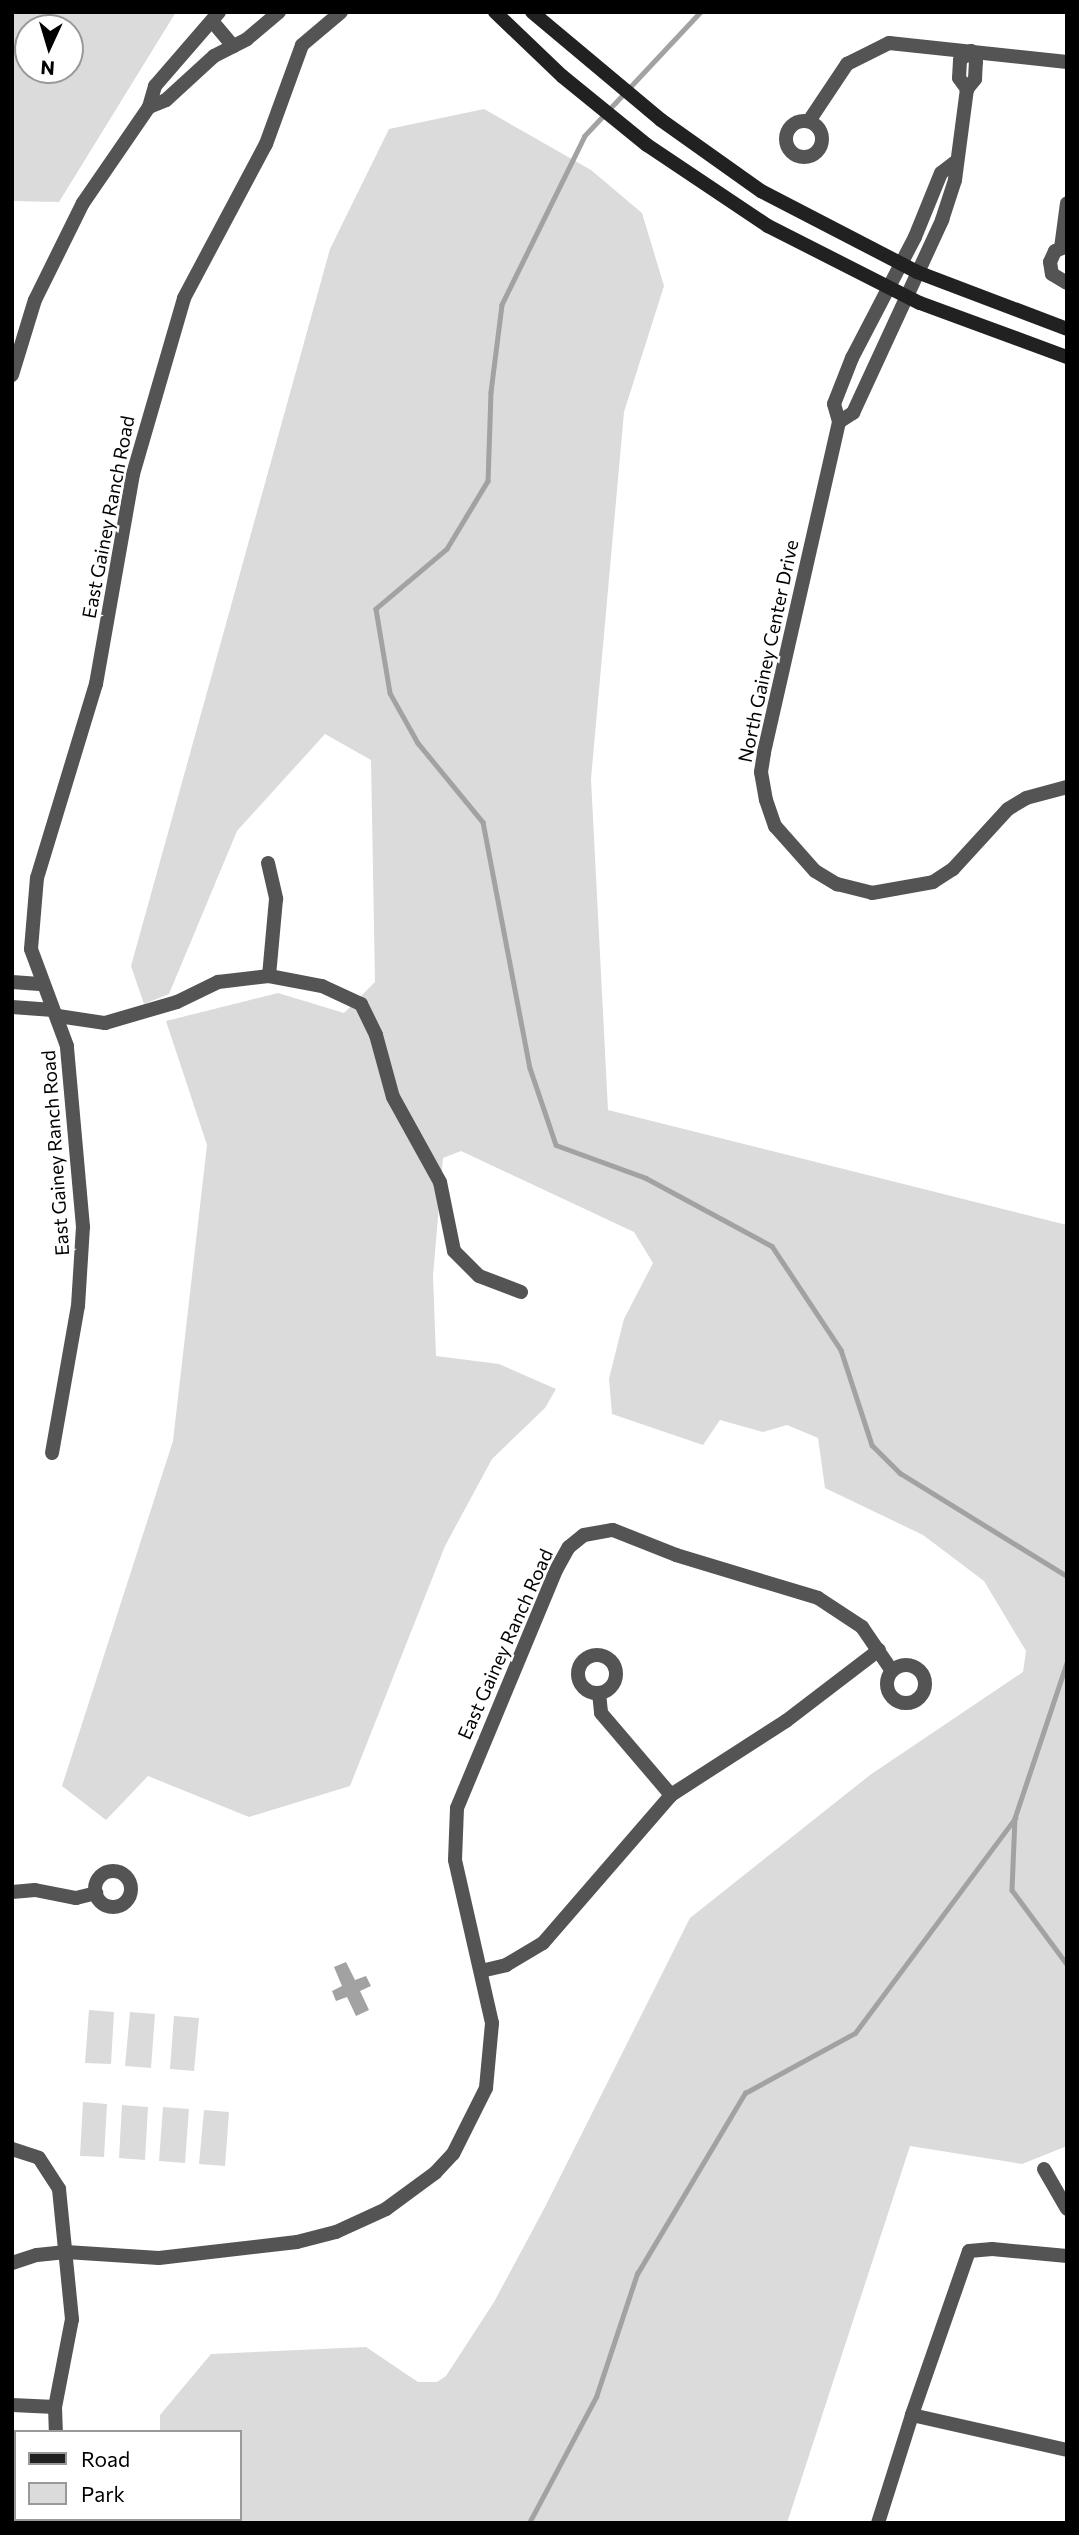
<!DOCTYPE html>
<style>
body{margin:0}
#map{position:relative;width:1079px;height:2535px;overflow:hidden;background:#fff;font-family:Commissioner,sans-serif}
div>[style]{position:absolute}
.green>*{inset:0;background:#dbdbdb}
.water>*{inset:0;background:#a2a2a2}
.stream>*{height:4.5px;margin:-2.25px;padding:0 2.25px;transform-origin:2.25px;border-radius:2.25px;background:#a2a2a2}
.minor>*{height:14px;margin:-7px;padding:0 7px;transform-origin:7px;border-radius:7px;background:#545454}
.minor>.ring{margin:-7px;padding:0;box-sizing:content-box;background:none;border:14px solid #545454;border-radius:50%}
.secondary>*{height:14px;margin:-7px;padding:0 7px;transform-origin:7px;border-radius:7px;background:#212121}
span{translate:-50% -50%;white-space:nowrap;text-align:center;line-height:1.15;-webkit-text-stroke:5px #fff;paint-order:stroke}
.street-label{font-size:19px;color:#000}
.frame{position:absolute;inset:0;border:14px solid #000;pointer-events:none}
.legend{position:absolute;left:14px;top:2430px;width:228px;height:91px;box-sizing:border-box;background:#fff;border:2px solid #999;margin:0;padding:9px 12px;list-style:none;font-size:21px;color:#000}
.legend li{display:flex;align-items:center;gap:14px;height:35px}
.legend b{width:35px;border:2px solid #999}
.north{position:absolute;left:14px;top:14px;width:70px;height:70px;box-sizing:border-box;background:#fff;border:2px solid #999;border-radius:50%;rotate:184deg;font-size:19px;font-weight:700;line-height:28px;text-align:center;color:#000}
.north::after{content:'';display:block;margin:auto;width:24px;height:32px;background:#000;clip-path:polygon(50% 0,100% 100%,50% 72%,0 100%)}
</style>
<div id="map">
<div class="green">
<i style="clip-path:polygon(evenodd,12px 12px,176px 12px,59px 202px,12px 201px,12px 12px,70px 28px,70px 70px,28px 70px,28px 28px,70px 28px)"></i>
<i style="clip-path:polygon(484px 109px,591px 170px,642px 213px,664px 286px,624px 412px,591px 779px,608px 1110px,1067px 1225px,1067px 2146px,1022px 2164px,910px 2146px,787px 2523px,164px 2523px,164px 2519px,240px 2519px,240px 2432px,160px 2432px,160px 2415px,211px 2354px,366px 2347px,418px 2382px,437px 2382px,446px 2376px,494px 2302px,545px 2207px,690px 1918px,870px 1775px,1023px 1672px,1026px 1651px,984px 1581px,923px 1535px,825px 1488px,818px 1438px,787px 1425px,763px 1432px,720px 1420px,703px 1445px,612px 1414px,609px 1379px,624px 1319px,653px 1263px,634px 1232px,461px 1151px,443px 1158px,433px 1276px,436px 1356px,499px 1364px,556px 1389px,545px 1408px,492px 1459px,445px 1546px,350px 1786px,249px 1817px,148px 1776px,106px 1820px,62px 1786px,173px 1441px,207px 1145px,166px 1021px,278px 993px,344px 1013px,375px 982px,371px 760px,325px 734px,237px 831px,169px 994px,144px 1004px,131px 966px,330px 249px,389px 129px)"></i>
<i style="clip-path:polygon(89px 2010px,114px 2012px,111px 2064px,85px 2063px)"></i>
<i style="clip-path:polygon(130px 2012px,155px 2014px,151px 2068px,125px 2066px)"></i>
<i style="clip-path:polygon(174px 2016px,199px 2018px,194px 2071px,170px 2069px)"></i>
<i style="clip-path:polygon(83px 2102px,107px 2104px,104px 2157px,80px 2156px)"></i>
<i style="clip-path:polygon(122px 2105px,148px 2107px,145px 2160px,119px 2158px)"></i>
<i style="clip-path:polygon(163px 2107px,189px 2109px,185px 2163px,159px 2161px)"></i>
<i style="clip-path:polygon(204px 2110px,229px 2112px,225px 2166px,199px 2164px)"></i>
</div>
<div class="water">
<i style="clip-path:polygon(346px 1962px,355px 1980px,366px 1976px,371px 1986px,360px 1991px,369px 2010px,356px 2016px,347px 1997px,336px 2001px,332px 1991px,342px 1986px,334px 1967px)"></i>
</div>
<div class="stream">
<i style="left:701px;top:12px;width:170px;rotate:133.1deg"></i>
<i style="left:585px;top:136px;width:188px;rotate:116.2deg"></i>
<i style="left:502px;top:305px;width:88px;rotate:97.2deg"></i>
<i style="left:491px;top:392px;width:89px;rotate:91.9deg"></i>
<i style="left:488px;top:481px;width:79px;rotate:121.1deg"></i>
<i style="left:447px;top:549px;width:93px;rotate:139.8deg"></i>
<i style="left:376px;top:609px;width:85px;rotate:80.5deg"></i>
<i style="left:390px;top:693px;width:57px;rotate:60.8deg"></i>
<i style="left:418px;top:743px;width:102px;rotate:50.6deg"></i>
<i style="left:483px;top:822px;width:250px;rotate:79.2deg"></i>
<i style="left:530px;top:1068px;width:81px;rotate:71.3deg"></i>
<i style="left:556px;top:1145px;width:96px;rotate:20.1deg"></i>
<i style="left:646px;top:1178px;width:143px;rotate:28.4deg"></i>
<i style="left:772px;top:1246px;width:125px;rotate:56.4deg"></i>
<i style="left:841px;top:1350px;width:100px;rotate:71.9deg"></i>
<i style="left:872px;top:1445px;width:40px;rotate:45deg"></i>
<i style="left:900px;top:1473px;width:196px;rotate:31.7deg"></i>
<i style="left:1067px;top:1663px;width:163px;rotate:108.5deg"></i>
<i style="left:1015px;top:1818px;width:72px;rotate:92.4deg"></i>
<i style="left:1012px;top:1890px;width:92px;rotate:53.4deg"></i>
<i style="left:529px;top:2523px;width:143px;rotate:-62deg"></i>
<i style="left:596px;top:2397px;width:130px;rotate:-71.6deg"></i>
<i style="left:637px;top:2274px;width:211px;rotate:-59.2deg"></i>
<i style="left:745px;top:2093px;width:125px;rotate:-28.6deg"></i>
<i style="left:855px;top:2033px;width:268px;rotate:-53.3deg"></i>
</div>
<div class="minor">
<i style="left:212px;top:21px;width:33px;rotate:50deg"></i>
<i style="left:149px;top:107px;width:18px;rotate:-22deg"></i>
<i style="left:166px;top:100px;width:65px;rotate:-42.5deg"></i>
<i style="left:214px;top:56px;width:37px;rotate:-27deg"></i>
<i style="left:247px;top:39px;width:42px;rotate:-40.2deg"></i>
<i class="ring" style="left:786px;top:121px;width:22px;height:22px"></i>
<i style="left:809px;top:121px;width:69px;rotate:-56.3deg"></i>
<i style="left:847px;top:64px;width:47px;rotate:-26.6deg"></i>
<i style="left:889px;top:43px;width:179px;rotate:6.1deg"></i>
<i style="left:954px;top:163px;width:16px;rotate:142deg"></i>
<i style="left:941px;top:173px;width:69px;rotate:112.1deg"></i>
<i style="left:915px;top:237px;width:136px;rotate:117.5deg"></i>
<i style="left:852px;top:358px;width:49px;rotate:111.4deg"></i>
<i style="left:834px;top:404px;width:19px;rotate:74deg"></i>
<i style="left:839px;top:422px;width:339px;rotate:102.8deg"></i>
<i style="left:764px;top:753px;width:19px;rotate:99deg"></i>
<i style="left:761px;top:772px;width:28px;rotate:80deg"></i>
<i style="left:766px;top:800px;width:28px;rotate:71deg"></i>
<i style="left:775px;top:826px;width:60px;rotate:48.4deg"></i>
<i style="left:815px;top:871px;width:26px;rotate:31deg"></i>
<i style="left:837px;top:884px;width:36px;rotate:14deg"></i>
<i style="left:872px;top:893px;width:62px;rotate:-10.2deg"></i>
<i style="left:933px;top:882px;width:24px;rotate:-33deg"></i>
<i style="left:953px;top:869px;width:81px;rotate:-47.5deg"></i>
<i style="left:1008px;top:809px;width:21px;rotate:-31deg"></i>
<i style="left:1026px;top:798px;width:42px;rotate:-15deg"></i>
<i style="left:1067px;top:246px;width:13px;rotate:157deg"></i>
<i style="left:1055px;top:251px;width:12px;rotate:114deg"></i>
<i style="left:1050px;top:262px;width:12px;rotate:81deg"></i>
<i style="left:1052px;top:274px;width:17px;rotate:31deg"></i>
<i style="left:1061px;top:248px;width:45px;rotate:-82.4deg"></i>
<i style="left:12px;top:375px;width:78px;rotate:-73deg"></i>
<i style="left:35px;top:300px;width:108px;rotate:-63.7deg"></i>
<i style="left:83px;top:203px;width:116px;rotate:-55.5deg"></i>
<i style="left:149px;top:107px;width:22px;rotate:-74deg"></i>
<i style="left:155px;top:86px;width:98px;rotate:-49.1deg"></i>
<i style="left:839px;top:422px;width:17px;rotate:-33deg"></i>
<i style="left:853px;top:413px;width:213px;rotate:-65.2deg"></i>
<i style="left:942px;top:220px;width:42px;rotate:-72deg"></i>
<i style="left:955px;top:180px;width:92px;rotate:-82.5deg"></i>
<i style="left:967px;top:89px;width:13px;rotate:-51deg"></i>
<i style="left:975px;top:79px;width:17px;rotate:-87deg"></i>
<i style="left:976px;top:62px;width:12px;rotate:-114deg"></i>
<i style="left:971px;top:51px;width:14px;rotate:141deg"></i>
<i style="left:960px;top:60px;width:18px;rotate:93deg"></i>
<i style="left:959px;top:78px;width:14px;rotate:54deg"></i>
<i style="left:268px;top:863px;width:37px;rotate:77deg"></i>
<i style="left:276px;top:899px;width:77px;rotate:95.2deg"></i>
<i style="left:12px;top:982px;width:31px;rotate:4deg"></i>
<i style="left:12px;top:1007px;width:41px;rotate:4.2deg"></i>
<i style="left:58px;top:1016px;width:48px;rotate:8.5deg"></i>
<i style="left:105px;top:1023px;width:75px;rotate:-16.3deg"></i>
<i style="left:177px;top:1002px;width:46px;rotate:-26deg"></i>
<i style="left:218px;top:982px;width:51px;rotate:-6.7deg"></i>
<i style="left:269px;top:976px;width:54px;rotate:10.7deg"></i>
<i style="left:322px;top:986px;width:43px;rotate:24.8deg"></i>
<i style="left:361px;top:1004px;width:34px;rotate:64deg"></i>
<i style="left:376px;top:1035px;width:64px;rotate:74.7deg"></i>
<i style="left:393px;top:1097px;width:97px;rotate:61.1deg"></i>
<i style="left:440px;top:1182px;width:70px;rotate:78.5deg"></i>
<i style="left:454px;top:1251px;width:35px;rotate:45deg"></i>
<i style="left:479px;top:1276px;width:45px;rotate:20.9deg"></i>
<i style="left:52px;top:1453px;width:149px;rotate:-80deg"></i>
<i style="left:78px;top:1306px;width:79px;rotate:-86.4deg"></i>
<i style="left:83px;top:1227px;width:182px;rotate:-95.1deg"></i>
<i style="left:67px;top:1046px;width:103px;rotate:-110.4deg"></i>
<i style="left:31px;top:949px;width:71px;rotate:-85.2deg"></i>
<i style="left:37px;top:878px;width:203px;rotate:-73.1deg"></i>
<i style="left:96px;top:684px;width:213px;rotate:-80deg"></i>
<i style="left:133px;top:474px;width:183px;rotate:-73.8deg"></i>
<i style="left:184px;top:298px;width:174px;rotate:-62deg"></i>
<i style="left:266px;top:144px;width:105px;rotate:-70deg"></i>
<i style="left:302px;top:45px;width:51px;rotate:-40.2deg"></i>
<i class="ring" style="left:578px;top:1655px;width:24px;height:24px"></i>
<i class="ring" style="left:887px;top:1665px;width:24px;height:24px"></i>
<i style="left:599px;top:1693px;width:20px;rotate:84deg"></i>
<i style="left:601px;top:1713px;width:108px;rotate:49.5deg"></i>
<i class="ring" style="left:95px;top:1871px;width:22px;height:22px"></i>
<i style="left:12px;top:1892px;width:23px;rotate:-5deg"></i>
<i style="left:35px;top:1890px;width:42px;rotate:11deg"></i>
<i style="left:76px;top:1898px;width:21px;rotate:-14deg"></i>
<i style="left:481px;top:1971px;width:26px;rotate:-13deg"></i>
<i style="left:506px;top:1965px;width:43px;rotate:-30.7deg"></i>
<i style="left:543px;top:1943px;width:196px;rotate:-49.1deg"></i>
<i style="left:671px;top:1795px;width:137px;rotate:-32.8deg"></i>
<i style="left:786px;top:1721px;width:117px;rotate:-37.4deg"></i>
<i style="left:12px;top:2149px;width:28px;rotate:18deg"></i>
<i style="left:39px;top:2158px;width:37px;rotate:57deg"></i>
<i style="left:59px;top:2189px;width:131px;rotate:84.3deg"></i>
<i style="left:72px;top:2319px;width:90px;rotate:100.9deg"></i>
<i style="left:55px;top:2407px;width:25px;rotate:88deg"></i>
<i style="left:1044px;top:2169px;width:46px;rotate:60.1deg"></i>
<i style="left:1067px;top:2256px;width:75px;rotate:-174.7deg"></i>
<i style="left:992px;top:2249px;width:23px;rotate:175deg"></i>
<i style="left:969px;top:2251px;width:174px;rotate:109.2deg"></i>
<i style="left:912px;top:2415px;width:159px;rotate:12.7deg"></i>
<i style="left:12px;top:2263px;width:26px;rotate:-18deg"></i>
<i style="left:37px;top:2255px;width:29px;rotate:-6deg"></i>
<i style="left:66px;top:2252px;width:93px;rotate:3.7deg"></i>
<i style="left:159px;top:2258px;width:139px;rotate:-6.6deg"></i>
<i style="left:297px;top:2242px;width:40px;rotate:-14.4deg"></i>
<i style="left:336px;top:2232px;width:55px;rotate:-24.7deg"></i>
<i style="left:386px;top:2209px;width:61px;rotate:-36.3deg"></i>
<i style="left:435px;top:2173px;width:26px;rotate:-47deg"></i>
<i style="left:453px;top:2154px;width:74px;rotate:-63.4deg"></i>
<i style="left:486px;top:2088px;width:65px;rotate:-84.7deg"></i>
<i style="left:492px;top:2023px;width:167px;rotate:-102.8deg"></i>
<i style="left:455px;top:1860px;width:52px;rotate:-87.8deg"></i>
<i style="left:457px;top:1808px;width:258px;rotate:-67.4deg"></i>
<i style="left:556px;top:1570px;width:26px;rotate:-61deg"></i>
<i style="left:569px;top:1547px;width:19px;rotate:-39deg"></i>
<i style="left:584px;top:1535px;width:29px;rotate:-10deg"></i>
<i style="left:613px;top:1530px;width:68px;rotate:21.6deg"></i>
<i style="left:676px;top:1555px;width:148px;rotate:16.8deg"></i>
<i style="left:818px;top:1598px;width:53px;rotate:33.4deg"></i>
<i style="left:862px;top:1627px;width:53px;rotate:55.7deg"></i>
<i style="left:12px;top:2405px;width:43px;rotate:2.7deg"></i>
<i style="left:51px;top:2523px;width:4px;rotate:-90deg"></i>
<i style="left:878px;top:2523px;width:113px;rotate:-72.5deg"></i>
</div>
<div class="secondary">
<i style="left:495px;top:12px;width:93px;rotate:43.7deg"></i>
<i style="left:562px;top:76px;width:109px;rotate:39.1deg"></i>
<i style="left:647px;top:145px;width:146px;rotate:33.8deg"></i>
<i style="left:768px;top:226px;width:170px;rotate:26.9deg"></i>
<i style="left:920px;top:303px;width:157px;rotate:20.2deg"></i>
<i style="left:532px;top:12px;width:168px;rotate:39.9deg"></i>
<i style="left:661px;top:120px;width:123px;rotate:35.4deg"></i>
<i style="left:761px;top:191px;width:176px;rotate:27.4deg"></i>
<i style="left:917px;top:272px;width:160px;rotate:20.8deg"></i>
</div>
<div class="street-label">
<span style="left:108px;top:517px;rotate:-79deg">East Gainey Ranch Road</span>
<span style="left:768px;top:651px;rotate:-78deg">North Gainey Center Drive</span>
<span style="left:55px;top:1153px;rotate:-94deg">East Gainey Ranch Road</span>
<span style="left:505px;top:1644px;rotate:-66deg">East Gainey Ranch Road</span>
</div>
<div class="frame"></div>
<ul class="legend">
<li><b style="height:9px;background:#212121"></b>Road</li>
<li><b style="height:19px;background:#dbdbdb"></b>Park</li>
</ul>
<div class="north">N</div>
</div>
